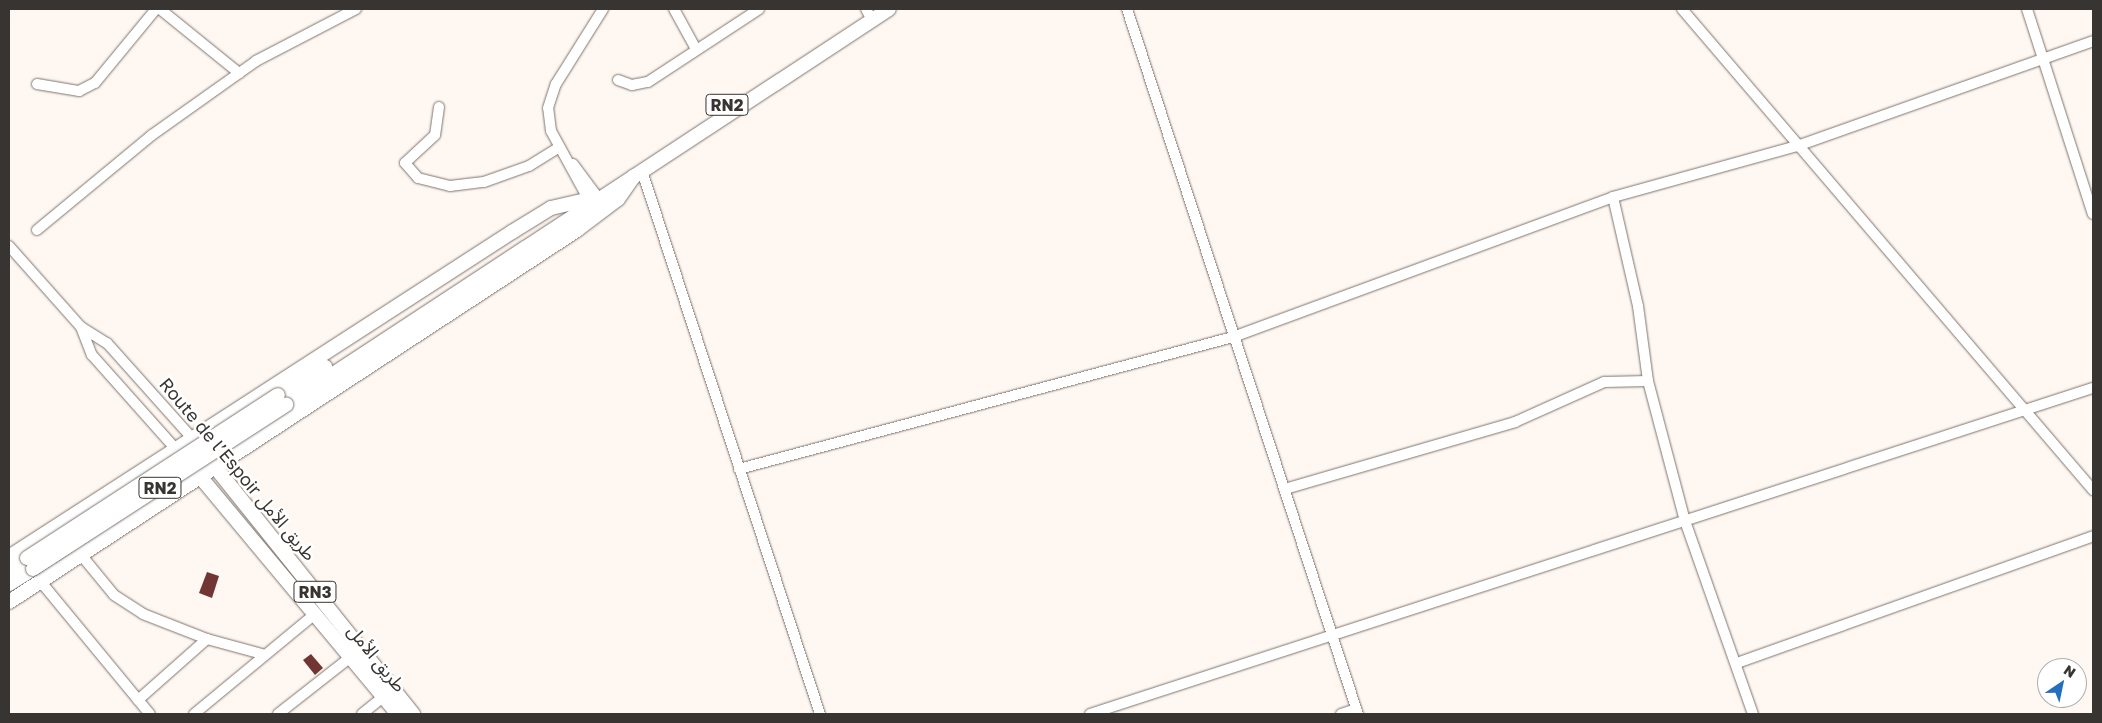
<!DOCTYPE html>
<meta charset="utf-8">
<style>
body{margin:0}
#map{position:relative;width:2102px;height:723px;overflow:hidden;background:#fff7f1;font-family:"Golos Text","Noto Sans Arabic",sans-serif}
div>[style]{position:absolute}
.building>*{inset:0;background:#713533}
.roads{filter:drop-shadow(0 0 1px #7d746e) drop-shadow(0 0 1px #7d746e)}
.minor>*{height:10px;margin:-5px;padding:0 5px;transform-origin:5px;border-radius:5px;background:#fff}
.highway>*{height:14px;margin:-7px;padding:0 7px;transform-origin:7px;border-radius:7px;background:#fff}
.bridges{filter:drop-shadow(0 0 1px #7d746e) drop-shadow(0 0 1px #7d746e)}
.highway-bridge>*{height:14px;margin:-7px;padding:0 7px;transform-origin:7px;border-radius:7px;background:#fff}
span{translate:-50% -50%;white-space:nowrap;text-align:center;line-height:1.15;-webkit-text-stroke:5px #fff;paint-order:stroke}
.shield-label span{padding:1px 4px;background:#fff;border:1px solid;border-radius:4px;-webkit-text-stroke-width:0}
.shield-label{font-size:16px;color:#383431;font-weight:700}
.street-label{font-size:18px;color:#383431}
.frame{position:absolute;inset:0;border:10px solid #383431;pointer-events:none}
.north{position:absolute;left:2037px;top:658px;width:50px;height:50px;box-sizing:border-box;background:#fff;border:1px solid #afaead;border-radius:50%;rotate:34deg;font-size:14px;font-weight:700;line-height:20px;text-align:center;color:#383431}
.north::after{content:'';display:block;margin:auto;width:18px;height:22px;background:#236ebd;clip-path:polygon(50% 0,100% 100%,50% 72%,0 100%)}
</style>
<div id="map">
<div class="building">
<i style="clip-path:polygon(207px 572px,219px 576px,212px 598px,199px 593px)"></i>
<i style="clip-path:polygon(311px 654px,323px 668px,315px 675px,303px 660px)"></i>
</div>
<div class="roads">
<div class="minor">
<i style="left:160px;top:9px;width:102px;rotate:39deg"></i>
<i style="left:674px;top:9px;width:46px;rotate:61.2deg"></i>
<i style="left:866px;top:9px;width:13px;rotate:61deg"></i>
<i style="left:1127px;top:9px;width:742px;rotate:71.86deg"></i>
<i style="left:1682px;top:9px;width:633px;rotate:49.49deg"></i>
<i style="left:2027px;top:9px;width:215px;rotate:72.2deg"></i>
<i style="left:618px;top:80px;width:15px;rotate:20deg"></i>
<i style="left:632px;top:85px;width:16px;rotate:-11deg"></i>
<i style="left:648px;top:82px;width:133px;rotate:-33.3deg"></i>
<i style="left:37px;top:84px;width:43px;rotate:9.5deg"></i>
<i style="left:79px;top:91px;width:18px;rotate:-27deg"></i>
<i style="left:95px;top:83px;width:96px;rotate:-50.5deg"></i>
<i style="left:439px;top:107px;width:28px;rotate:98deg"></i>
<i style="left:435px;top:135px;width:41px;rotate:137deg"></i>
<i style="left:405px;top:163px;width:20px;rotate:49deg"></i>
<i style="left:418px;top:178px;width:33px;rotate:14deg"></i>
<i style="left:450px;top:186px;width:34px;rotate:-7deg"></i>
<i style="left:484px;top:182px;width:48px;rotate:-19.6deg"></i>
<i style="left:529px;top:166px;width:36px;rotate:-32deg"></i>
<i style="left:573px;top:164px;width:44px;rotate:53.4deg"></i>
<i style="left:642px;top:171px;width:571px;rotate:71.85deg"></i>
<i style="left:1613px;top:197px;width:112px;rotate:77.1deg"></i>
<i style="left:1638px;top:306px;width:76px;rotate:82.4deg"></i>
<i style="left:1648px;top:381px;width:145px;rotate:75.2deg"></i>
<i style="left:1685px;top:521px;width:205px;rotate:70.6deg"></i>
<i style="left:591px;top:204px;width:83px;rotate:-118.7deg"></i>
<i style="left:551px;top:131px;width:23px;rotate:-97deg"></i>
<i style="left:548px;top:108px;width:25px;rotate:-72deg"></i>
<i style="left:556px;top:84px;width:89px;rotate:-57.9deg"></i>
<i style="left:37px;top:230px;width:149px;rotate:-39.6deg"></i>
<i style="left:152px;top:135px;width:128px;rotate:-35.4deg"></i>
<i style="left:256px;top:61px;width:113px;rotate:-27.5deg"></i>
<i style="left:9px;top:246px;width:108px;rotate:48.4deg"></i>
<i style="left:81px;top:327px;width:31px;rotate:32deg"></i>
<i style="left:107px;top:343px;width:126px;rotate:48.2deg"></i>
<i style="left:81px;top:327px;width:30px;rotate:69deg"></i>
<i style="left:92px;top:355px;width:123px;rotate:48.3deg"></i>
<i style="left:739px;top:469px;width:511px;rotate:-14.96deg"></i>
<i style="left:1233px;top:337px;width:405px;rotate:-20.2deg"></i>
<i style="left:1613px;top:197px;width:191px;rotate:-15.5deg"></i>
<i style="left:1797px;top:146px;width:314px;rotate:-19.5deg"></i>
<i style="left:1285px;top:489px;width:240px;rotate:-16.2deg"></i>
<i style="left:1515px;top:422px;width:98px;rotate:-24.2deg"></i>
<i style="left:1604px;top:382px;width:44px;rotate:-1.3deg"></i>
<i style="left:82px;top:556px;width:50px;rotate:50.6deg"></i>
<i style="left:114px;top:595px;width:35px;rotate:33deg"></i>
<i style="left:143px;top:614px;width:69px;rotate:21.3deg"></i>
<i style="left:207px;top:639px;width:57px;rotate:15.3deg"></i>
<i style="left:41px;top:582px;width:171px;rotate:50.5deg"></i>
<i style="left:1737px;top:663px;width:378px;rotate:-19.6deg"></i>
<i style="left:138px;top:700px;width:92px;rotate:-41.5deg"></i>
<i style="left:194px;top:714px;width:158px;rotate:-39.6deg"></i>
<i style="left:278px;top:714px;width:94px;rotate:-38.1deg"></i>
<i style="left:362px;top:714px;width:28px;rotate:-39deg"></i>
<i style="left:1090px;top:714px;width:1055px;rotate:-18.01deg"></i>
<i style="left:1341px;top:714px;width:16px;rotate:-18deg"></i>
</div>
<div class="highway">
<i style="left:278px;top:395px;width:55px;rotate:-30.8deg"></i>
<i style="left:286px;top:405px;width:721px;rotate:-33.29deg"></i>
<i style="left:212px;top:463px;width:322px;rotate:51.3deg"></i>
<i style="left:197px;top:473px;width:314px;rotate:50.2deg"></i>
<i style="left:9px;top:557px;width:599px;rotate:-32.87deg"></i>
<i style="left:512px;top:232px;width:46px;rotate:-31.6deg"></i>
<i style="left:551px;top:208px;width:31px;rotate:-13deg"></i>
<i style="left:9px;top:570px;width:22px;rotate:-34deg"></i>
<i style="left:9px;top:584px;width:28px;rotate:-32deg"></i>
<i style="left:9px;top:602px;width:679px;rotate:-33.22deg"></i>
<i style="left:577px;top:230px;width:51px;rotate:-37.1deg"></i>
<i style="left:618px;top:199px;width:28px;rotate:-55deg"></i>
</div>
</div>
<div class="bridges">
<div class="highway-bridge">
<i style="left:27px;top:558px;width:299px;rotate:-33deg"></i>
<i style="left:33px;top:569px;width:302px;rotate:-33deg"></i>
</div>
</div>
<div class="shield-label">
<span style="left:727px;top:105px">RN2</span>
<span style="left:160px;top:488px">RN2</span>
<span style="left:315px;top:592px">RN3</span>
</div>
<div class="street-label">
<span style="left:238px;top:469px;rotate:50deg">Route de l’Espoir طريق الأمل</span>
<span style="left:377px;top:658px;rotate:51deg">طريق الأمل</span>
</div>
<div class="frame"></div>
<div class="north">N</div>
</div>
